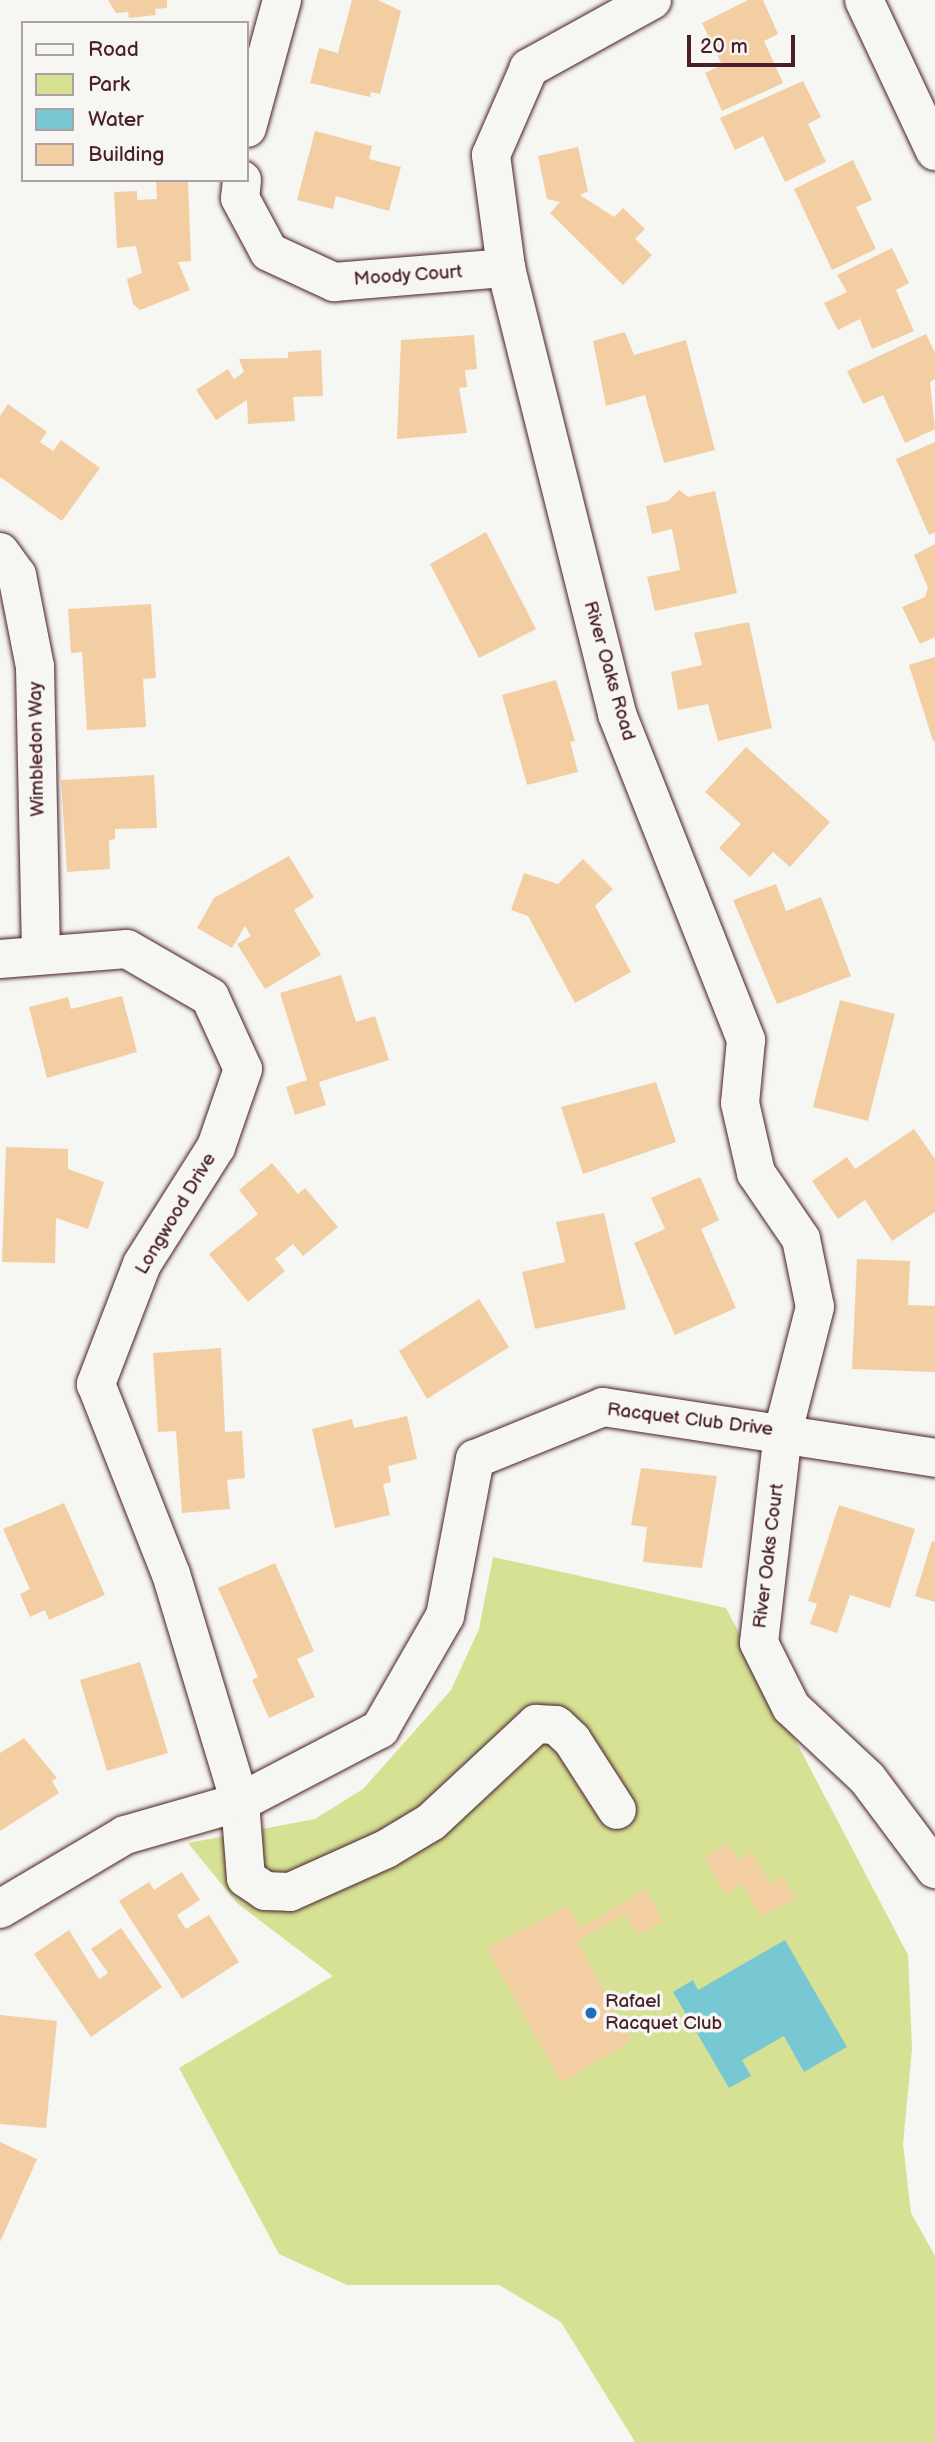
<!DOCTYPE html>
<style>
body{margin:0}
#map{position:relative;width:935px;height:2442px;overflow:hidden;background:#f6f6f2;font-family:"Balsamiq Sans",sans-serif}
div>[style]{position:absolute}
.green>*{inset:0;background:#d6e194}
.water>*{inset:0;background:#78c8d4}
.building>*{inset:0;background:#f3cea3}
.roads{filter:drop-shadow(0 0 2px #4a1f2b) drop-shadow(0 0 2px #4a1f2b)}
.minor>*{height:38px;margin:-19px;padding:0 19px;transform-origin:19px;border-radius:19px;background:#f6f6f2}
.dots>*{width:19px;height:19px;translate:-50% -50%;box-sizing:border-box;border:4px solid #f6f6f2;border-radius:50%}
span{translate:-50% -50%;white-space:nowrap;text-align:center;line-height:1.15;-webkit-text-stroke:7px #f6f6f2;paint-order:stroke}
.street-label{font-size:19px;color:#4a1f2b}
.poi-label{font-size:19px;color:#4a1f2b}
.left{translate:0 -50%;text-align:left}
.legend{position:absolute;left:21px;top:21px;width:228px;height:161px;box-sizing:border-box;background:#f6f6f2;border:2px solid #b1a0a2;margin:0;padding:9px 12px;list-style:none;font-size:21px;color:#4a1f2b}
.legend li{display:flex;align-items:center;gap:14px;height:35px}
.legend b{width:35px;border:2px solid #b1a0a2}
.scale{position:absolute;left:687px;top:35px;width:108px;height:32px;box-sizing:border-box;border:4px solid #4a1f2b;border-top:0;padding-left:9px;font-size:21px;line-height:24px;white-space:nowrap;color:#4a1f2b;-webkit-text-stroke:5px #f6f6f2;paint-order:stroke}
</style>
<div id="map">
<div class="green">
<i style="clip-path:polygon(493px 1557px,726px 1608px,908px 1955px,912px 2049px,903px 2144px,911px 2213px,935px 2256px,935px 2442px,635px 2442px,561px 2322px,499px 2285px,347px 2285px,279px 2254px,179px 2068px,333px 1976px,237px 1903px,188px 1843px,315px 1819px,363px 1789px,451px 1690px,479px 1629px)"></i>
</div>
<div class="water">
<i style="clip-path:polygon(785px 1940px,847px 2047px,804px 2072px,784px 2036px,742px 2060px,751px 2076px,729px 2088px,673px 1992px,693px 1980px,698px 1990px)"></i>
</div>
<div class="building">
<i style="clip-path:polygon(108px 0,167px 0,167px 8px,155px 9px,156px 15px,129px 18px,128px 12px,116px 13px)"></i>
<i style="clip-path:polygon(352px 0,378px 0,401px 11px,380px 94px,371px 92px,370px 97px,310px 83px,319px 48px,338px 53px)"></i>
<i style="clip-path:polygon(748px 0,763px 0,778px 34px,764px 41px,783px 83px,722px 111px,705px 73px,722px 65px,702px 23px)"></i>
<i style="clip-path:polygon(803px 81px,821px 117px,808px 124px,826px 162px,785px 182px,763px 136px,735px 150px,720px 118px)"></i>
<i style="clip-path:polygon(315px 131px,372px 146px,369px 159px,401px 167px,389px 211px,336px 196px,333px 209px,297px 200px)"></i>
<i style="clip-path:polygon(578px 147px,588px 191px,580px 195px,614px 217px,623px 208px,645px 229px,635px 239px,652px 255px,623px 285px,550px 213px,560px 202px,547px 199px,538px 156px)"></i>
<i style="clip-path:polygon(853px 160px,872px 200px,856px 207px,876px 249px,832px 270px,794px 189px)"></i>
<i style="clip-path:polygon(156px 180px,188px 180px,191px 261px,178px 262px,190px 290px,140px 310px,133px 304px,127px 279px,142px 273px,136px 246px,117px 248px,114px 192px,137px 191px,137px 200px,157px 199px)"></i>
<i style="clip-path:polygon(892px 248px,909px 283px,896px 290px,914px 331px,872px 349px,860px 319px,838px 330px,824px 303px,847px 292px,837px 275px)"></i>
<i style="clip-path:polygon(625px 332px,634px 355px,686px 340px,715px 450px,664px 463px,645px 395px,606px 406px,593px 341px)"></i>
<i style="clip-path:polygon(926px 334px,935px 353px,935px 379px,930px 382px,935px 429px,905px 443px,883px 395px,863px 404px,847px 371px)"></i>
<i style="clip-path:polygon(474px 335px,477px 369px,465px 370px,467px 387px,459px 388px,467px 433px,397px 439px,401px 340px)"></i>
<i style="clip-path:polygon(321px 350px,323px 396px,293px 397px,295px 421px,248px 424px,247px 400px,216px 420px,196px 390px,228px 369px,234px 379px,244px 372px,239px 359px,288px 358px,288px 352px)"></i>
<i style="clip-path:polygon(8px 404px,47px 432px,40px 442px,53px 451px,61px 440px,100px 468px,62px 521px,0 477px,0 416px)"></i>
<i style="clip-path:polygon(935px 442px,935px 532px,929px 535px,896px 459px)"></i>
<i style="clip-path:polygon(679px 490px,688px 497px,715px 491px,737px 593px,655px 611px,647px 577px,680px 570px,672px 529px,652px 534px,646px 506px,668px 501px)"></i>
<i style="clip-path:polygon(486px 532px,536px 629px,479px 658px,430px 564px)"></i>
<i style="clip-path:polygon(935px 544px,935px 637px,920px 644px,902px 607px,925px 597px,928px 588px,914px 555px)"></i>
<i style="clip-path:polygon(151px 604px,156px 678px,143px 679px,146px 727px,87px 730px,82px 652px,71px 653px,68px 609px)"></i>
<i style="clip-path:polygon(749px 622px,772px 728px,718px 741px,708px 704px,678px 710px,671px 672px,702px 665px,694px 633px)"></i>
<i style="clip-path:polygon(935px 657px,935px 741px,933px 741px,909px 665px)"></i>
<i style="clip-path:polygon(556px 680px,575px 741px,570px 742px,578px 772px,527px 785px,502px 695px)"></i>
<i style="clip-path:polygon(746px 747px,830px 822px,790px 867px,773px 852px,750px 877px,719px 848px,741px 824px,705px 792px)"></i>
<i style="clip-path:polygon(154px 775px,157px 828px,115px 829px,115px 839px,109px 840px,110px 869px,67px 872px,61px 780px)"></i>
<i style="clip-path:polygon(289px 856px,314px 897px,294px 910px,321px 955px,265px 989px,237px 944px,251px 936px,245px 926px,232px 948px,197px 928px,214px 898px)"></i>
<i style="clip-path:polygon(583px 859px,613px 889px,595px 906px,631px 972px,575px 1003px,528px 916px,511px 910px,524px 873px,558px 884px)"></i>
<i style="clip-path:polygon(776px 884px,786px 911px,821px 897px,851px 976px,777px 1004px,733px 900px)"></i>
<i style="clip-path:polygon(341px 975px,356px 1022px,375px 1016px,389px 1060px,319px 1082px,326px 1105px,295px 1115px,286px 1087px,307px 1080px,280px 993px)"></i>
<i style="clip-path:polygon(122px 996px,137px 1052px,47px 1078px,29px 1007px,68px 997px,71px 1009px)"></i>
<i style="clip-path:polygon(840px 1000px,895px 1014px,868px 1121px,813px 1107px)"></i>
<i style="clip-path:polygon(656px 1082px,676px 1142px,583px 1174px,561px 1107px)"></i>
<i style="clip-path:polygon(914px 1129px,935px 1159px,935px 1212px,892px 1241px,865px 1200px,838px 1219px,812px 1181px,847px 1157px,855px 1169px)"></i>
<i style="clip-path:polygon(6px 1147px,68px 1149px,68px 1169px,104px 1182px,88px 1229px,56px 1218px,55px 1263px,2px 1262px)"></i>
<i style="clip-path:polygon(272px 1163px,298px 1194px,305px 1188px,338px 1227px,303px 1256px,293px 1244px,275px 1259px,285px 1271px,248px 1302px,209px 1254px,258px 1214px,239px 1190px)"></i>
<i style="clip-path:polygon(700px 1177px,719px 1220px,701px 1229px,736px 1308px,675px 1335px,634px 1243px,665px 1229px,651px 1198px)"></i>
<i style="clip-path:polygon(604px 1213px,626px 1309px,535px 1329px,522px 1272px,565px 1262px,556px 1222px)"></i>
<i style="clip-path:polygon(857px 1259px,910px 1261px,908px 1305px,935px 1306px,935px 1372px,852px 1369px)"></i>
<i style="clip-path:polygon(479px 1299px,509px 1347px,427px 1399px,399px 1351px)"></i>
<i style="clip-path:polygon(221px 1348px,225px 1432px,242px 1431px,245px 1478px,227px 1480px,230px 1509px,182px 1513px,176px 1431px,158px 1432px,153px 1353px)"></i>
<i style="clip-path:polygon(407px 1416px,417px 1459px,388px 1466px,391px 1482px,383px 1484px,390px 1515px,335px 1528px,312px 1429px,352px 1419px,354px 1428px)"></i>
<i style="clip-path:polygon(641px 1468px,717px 1476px,702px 1568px,643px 1562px,647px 1527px,631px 1525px)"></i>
<i style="clip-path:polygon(64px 1503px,105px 1595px,49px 1620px,45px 1610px,30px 1617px,20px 1594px,30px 1589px,3px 1529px)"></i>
<i style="clip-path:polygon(839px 1505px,915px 1529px,890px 1608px,850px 1595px,837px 1633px,810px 1624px,817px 1604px,808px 1601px)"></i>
<i style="clip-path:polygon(932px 1541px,935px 1542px,935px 1602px,915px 1596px)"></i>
<i style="clip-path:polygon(275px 1563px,314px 1651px,297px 1659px,315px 1697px,269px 1718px,252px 1680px,258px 1677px,218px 1588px)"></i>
<i style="clip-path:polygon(140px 1662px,168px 1753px,107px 1771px,80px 1680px)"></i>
<i style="clip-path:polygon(24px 1738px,57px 1778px,52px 1781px,59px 1793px,0 1831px,0 1753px)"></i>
<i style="clip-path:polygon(728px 1843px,738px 1860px,752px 1852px,771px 1885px,783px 1877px,796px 1898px,762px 1917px,742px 1884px,725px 1894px,704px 1857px)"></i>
<i style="clip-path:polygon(182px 1872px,200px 1900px,177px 1915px,186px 1929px,209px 1915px,239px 1962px,182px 1999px,119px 1901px,149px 1882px,154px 1890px)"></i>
<i style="clip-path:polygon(646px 1889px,663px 1922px,637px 1935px,625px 1914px,577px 1941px,631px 2041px,561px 2083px,487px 1948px,567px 1906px,581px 1928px)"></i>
<i style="clip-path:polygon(121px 1928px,162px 1987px,91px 2037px,34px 1954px,69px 1930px,99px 1979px,108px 1973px,91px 1949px)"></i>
<i style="clip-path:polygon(0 2015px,57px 2021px,46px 2128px,0 2124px)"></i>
<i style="clip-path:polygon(0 2142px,37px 2159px,0 2242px)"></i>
</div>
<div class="roads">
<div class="minor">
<i style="left:652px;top:0;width:141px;rotate:151.1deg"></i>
<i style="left:529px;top:68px;width:95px;rotate:113.6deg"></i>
<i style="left:491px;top:155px;width:114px;rotate:82.4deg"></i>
<i style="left:506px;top:268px;width:460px;rotate:76deg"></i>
<i style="left:617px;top:714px;width:351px;rotate:68.4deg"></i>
<i style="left:746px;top:1040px;width:63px;rotate:95.4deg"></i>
<i style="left:740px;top:1103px;width:72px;rotate:77.1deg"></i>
<i style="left:756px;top:1173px;width:80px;rotate:55.7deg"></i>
<i style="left:801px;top:1239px;width:69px;rotate:78.4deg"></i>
<i style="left:815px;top:1307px;width:129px;rotate:104.4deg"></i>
<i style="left:783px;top:1432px;width:212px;rotate:96.5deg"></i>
<i style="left:759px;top:1643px;width:72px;rotate:63.4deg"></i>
<i style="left:791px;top:1707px;width:104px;rotate:43.1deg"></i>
<i style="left:867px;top:1778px;width:114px;rotate:53.2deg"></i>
<i style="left:864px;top:0;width:167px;rotate:64.8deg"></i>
<i style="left:247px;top:128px;width:133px;rotate:-74.7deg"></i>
<i style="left:242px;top:180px;width:18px;rotate:96deg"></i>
<i style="left:240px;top:198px;width:61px;rotate:61.8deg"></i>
<i style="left:269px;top:252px;width:72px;rotate:24.8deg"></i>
<i style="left:334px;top:282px;width:173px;rotate:-4.7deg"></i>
<i style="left:0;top:552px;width:29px;rotate:54deg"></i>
<i style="left:17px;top:575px;width:94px;rotate:78.9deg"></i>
<i style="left:35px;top:667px;width:286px;rotate:88.8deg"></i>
<i style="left:0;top:959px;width:127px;rotate:-4.5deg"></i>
<i style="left:127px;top:949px;width:96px;rotate:30deg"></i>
<i style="left:210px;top:997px;width:79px;rotate:65.4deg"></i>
<i style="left:243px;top:1069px;width:83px;rotate:109.1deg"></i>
<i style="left:216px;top:1147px;width:138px;rotate:122.3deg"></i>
<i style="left:142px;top:1264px;width:129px;rotate:111deg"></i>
<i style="left:96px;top:1384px;width:204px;rotate:68.5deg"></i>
<i style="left:171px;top:1574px;width:238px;rotate:73.2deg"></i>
<i style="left:240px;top:1802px;width:76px;rotate:85.5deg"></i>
<i style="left:246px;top:1878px;width:23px;rotate:34deg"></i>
<i style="left:265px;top:1891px;width:25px;rotate:2deg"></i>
<i style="left:290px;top:1892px;width:105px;rotate:-24.1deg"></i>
<i style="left:386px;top:1849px;width:52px;rotate:-31deg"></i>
<i style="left:431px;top:1822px;width:144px;rotate:-43deg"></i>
<i style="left:536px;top:1724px;width:20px;rotate:3deg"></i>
<i style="left:556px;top:1725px;width:22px;rotate:43deg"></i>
<i style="left:572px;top:1740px;width:83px;rotate:57.3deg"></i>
<i style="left:0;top:1909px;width:145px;rotate:-30.6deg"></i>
<i style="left:125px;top:1835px;width:120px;rotate:-16deg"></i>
<i style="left:240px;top:1802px;width:158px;rotate:-27.5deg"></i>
<i style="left:380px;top:1729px;width:130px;rotate:-60.1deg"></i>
<i style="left:445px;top:1616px;width:160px;rotate:-79.2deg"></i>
<i style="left:475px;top:1459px;width:138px;rotate:-22.1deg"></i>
<i style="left:603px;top:1407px;width:336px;rotate:8.7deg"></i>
</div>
</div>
<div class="dots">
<i style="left:591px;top:2013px;background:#1f6fb2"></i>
</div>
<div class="street-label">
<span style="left:408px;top:276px;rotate:-4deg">Moody Court</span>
<span style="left:609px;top:671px;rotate:74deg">River Oaks Road</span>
<span style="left:37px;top:749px;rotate:-91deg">Wimbledon Way</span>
<span style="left:176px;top:1214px;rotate:-59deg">Longwood Drive</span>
<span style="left:690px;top:1420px;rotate:7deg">Racquet Club Drive</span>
<span style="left:769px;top:1556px;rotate:-83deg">River Oaks Court</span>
</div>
<div class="poi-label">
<span class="left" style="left:605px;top:2013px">Rafael<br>Racquet Club</span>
</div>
<ul class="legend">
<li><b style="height:9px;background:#f6f6f2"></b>Road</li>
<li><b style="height:19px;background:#d6e194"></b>Park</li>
<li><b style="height:19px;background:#78c8d4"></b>Water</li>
<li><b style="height:19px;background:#f3cea3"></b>Building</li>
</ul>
<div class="scale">20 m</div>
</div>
